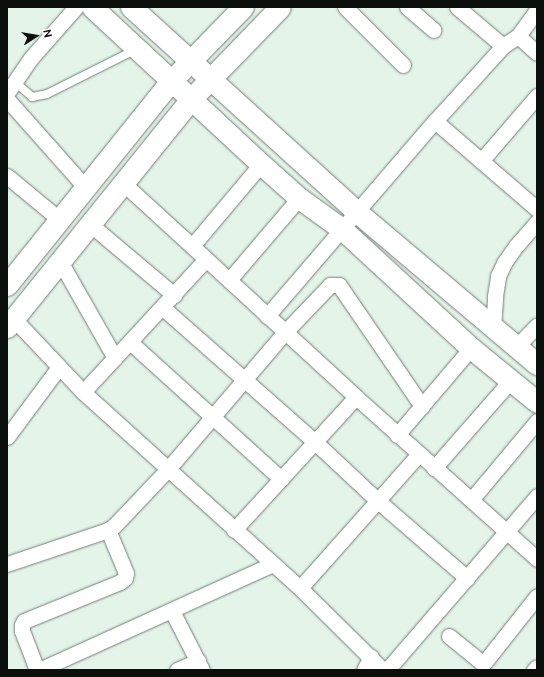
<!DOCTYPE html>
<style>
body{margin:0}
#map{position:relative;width:544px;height:677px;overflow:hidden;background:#e4f4e9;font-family:Ubuntu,sans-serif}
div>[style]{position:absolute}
.roads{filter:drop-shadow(0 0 1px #717f76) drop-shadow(0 0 1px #717f76)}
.lane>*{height:8px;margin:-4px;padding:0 4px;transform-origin:4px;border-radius:4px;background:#fff}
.street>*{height:15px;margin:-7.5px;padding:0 7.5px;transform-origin:7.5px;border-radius:7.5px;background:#fff}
.secondary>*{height:21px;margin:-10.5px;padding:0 10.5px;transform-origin:10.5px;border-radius:10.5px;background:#fff}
span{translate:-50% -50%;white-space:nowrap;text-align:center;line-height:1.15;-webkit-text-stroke:3px #fff;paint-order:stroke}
.frame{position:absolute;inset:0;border:8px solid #0b100d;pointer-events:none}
.north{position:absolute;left:16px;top:16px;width:40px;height:40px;-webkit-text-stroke:3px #fff;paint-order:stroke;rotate:78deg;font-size:11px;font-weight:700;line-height:16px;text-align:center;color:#0b100d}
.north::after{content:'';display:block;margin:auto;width:14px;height:18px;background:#0b100d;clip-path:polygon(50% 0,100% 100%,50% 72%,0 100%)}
</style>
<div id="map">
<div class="roads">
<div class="lane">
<i style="left:15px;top:82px;width:23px;rotate:41deg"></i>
<i style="left:32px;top:97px;width:15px;rotate:-11deg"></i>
<i style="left:47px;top:94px;width:101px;rotate:-26.6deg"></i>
</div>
<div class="street">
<i style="left:345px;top:7px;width:82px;rotate:45deg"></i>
<i style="left:407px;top:7px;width:35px;rotate:41deg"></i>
<i style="left:457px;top:7px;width:60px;rotate:40.3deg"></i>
<i style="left:518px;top:36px;width:25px;rotate:42deg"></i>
<i style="left:7px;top:93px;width:42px;rotate:-55.6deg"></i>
<i style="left:31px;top:58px;width:68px;rotate:-48.6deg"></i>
<i style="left:7px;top:99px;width:118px;rotate:48.4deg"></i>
<i style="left:435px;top:121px;width:135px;rotate:40.8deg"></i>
<i style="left:481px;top:161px;width:86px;rotate:-49.3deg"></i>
<i style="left:7px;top:176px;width:67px;rotate:39.6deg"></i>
<i style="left:124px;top:184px;width:111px;rotate:42.4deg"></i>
<i style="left:91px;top:225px;width:109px;rotate:40.1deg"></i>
<i style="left:192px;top:246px;width:107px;rotate:-49.9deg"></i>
<i style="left:61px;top:263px;width:109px;rotate:60.4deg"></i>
<i style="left:229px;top:280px;width:108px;rotate:-49.5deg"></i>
<i style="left:162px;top:307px;width:204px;rotate:41.4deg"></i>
<i style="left:315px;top:442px;width:86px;rotate:43.1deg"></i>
<i style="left:378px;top:501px;width:118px;rotate:40.9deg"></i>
<i style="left:267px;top:316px;width:257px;rotate:-49.3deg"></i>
<i style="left:435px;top:121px;width:101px;rotate:-47.8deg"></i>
<i style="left:503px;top:46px;width:18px;rotate:-34deg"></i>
<i style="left:518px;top:36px;width:32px;rotate:-54deg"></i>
<i style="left:14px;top:319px;width:100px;rotate:46.6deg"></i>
<i style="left:83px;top:392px;width:292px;rotate:42.1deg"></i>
<i style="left:300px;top:588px;width:117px;rotate:44.7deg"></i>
<i style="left:493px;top:328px;width:32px;rotate:-86deg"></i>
<i style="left:495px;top:296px;width:20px;rotate:-81deg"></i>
<i style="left:498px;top:276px;width:14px;rotate:-65deg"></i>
<i style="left:504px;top:263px;width:21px;rotate:-55deg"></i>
<i style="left:516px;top:246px;width:32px;rotate:-49deg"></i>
<i style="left:130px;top:342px;width:204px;rotate:42.2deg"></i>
<i style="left:516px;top:347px;width:30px;rotate:-46deg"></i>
<i style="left:83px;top:392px;width:181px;rotate:-47.2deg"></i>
<i style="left:206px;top:259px;width:204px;rotate:42.6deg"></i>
<i style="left:356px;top:397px;width:243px;rotate:41.8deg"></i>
<i style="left:397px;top:435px;width:114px;rotate:-49.6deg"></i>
<i style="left:7px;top:437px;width:87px;rotate:-53.4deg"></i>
<i style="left:434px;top:468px;width:117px;rotate:-48.8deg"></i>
<i style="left:471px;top:500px;width:103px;rotate:-50.1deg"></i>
<i style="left:234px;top:530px;width:180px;rotate:-47.5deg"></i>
<i style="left:7px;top:564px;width:107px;rotate:-18.6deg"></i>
<i style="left:108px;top:530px;width:7px;rotate:-34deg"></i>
<i style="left:114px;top:526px;width:79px;rotate:-46.5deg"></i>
<i style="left:168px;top:469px;width:180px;rotate:-49.5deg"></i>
<i style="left:285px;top:332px;width:65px;rotate:-46.2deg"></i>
<i style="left:330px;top:285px;width:9px"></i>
<i style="left:339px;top:285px;width:147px;rotate:55.6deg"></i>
<i style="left:300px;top:588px;width:179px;rotate:-48.4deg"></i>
<i style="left:172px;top:611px;width:66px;rotate:63deg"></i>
<i style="left:449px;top:636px;width:41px;rotate:39.1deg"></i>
<i style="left:481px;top:662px;width:3px;rotate:18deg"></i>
<i style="left:484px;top:663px;width:85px;rotate:-51.7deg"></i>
<i style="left:37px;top:670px;width:42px;rotate:-111deg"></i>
<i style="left:22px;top:631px;width:6px;rotate:-90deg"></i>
<i style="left:22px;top:625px;width:4px;rotate:-63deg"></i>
<i style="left:24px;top:621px;width:104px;rotate:-22.1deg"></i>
<i style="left:120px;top:582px;width:6px;rotate:-39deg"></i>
<i style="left:125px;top:578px;width:5px;rotate:-79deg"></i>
<i style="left:126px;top:573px;width:47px;rotate:-112.7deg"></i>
<i style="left:39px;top:670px;width:257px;rotate:-24.4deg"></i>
<i style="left:177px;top:670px;width:23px;rotate:-23deg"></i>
<i style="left:364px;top:670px;width:15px;rotate:-62deg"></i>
<i style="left:387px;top:670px;width:230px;rotate:-49.2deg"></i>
<i style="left:534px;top:670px;width:4px;rotate:-45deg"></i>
</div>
<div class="secondary">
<i style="left:92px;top:7px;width:231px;rotate:42.9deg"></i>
<i style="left:261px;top:164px;width:51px;rotate:41.8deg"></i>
<i style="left:299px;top:198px;width:53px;rotate:35.8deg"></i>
<i style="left:342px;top:229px;width:176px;rotate:42.7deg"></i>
<i style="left:471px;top:348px;width:85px;rotate:39.3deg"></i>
<i style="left:131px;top:7px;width:305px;rotate:42.2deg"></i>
<i style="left:357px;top:212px;width:236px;rotate:40.2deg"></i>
<i style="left:7px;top:285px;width:262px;rotate:-51.2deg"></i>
<i style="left:171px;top:81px;width:103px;rotate:-45.8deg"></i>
<i style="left:7px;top:327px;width:292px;rotate:-51.1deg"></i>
<i style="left:190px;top:100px;width:129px;rotate:-45.9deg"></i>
</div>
</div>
<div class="frame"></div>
<div class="north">N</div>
</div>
